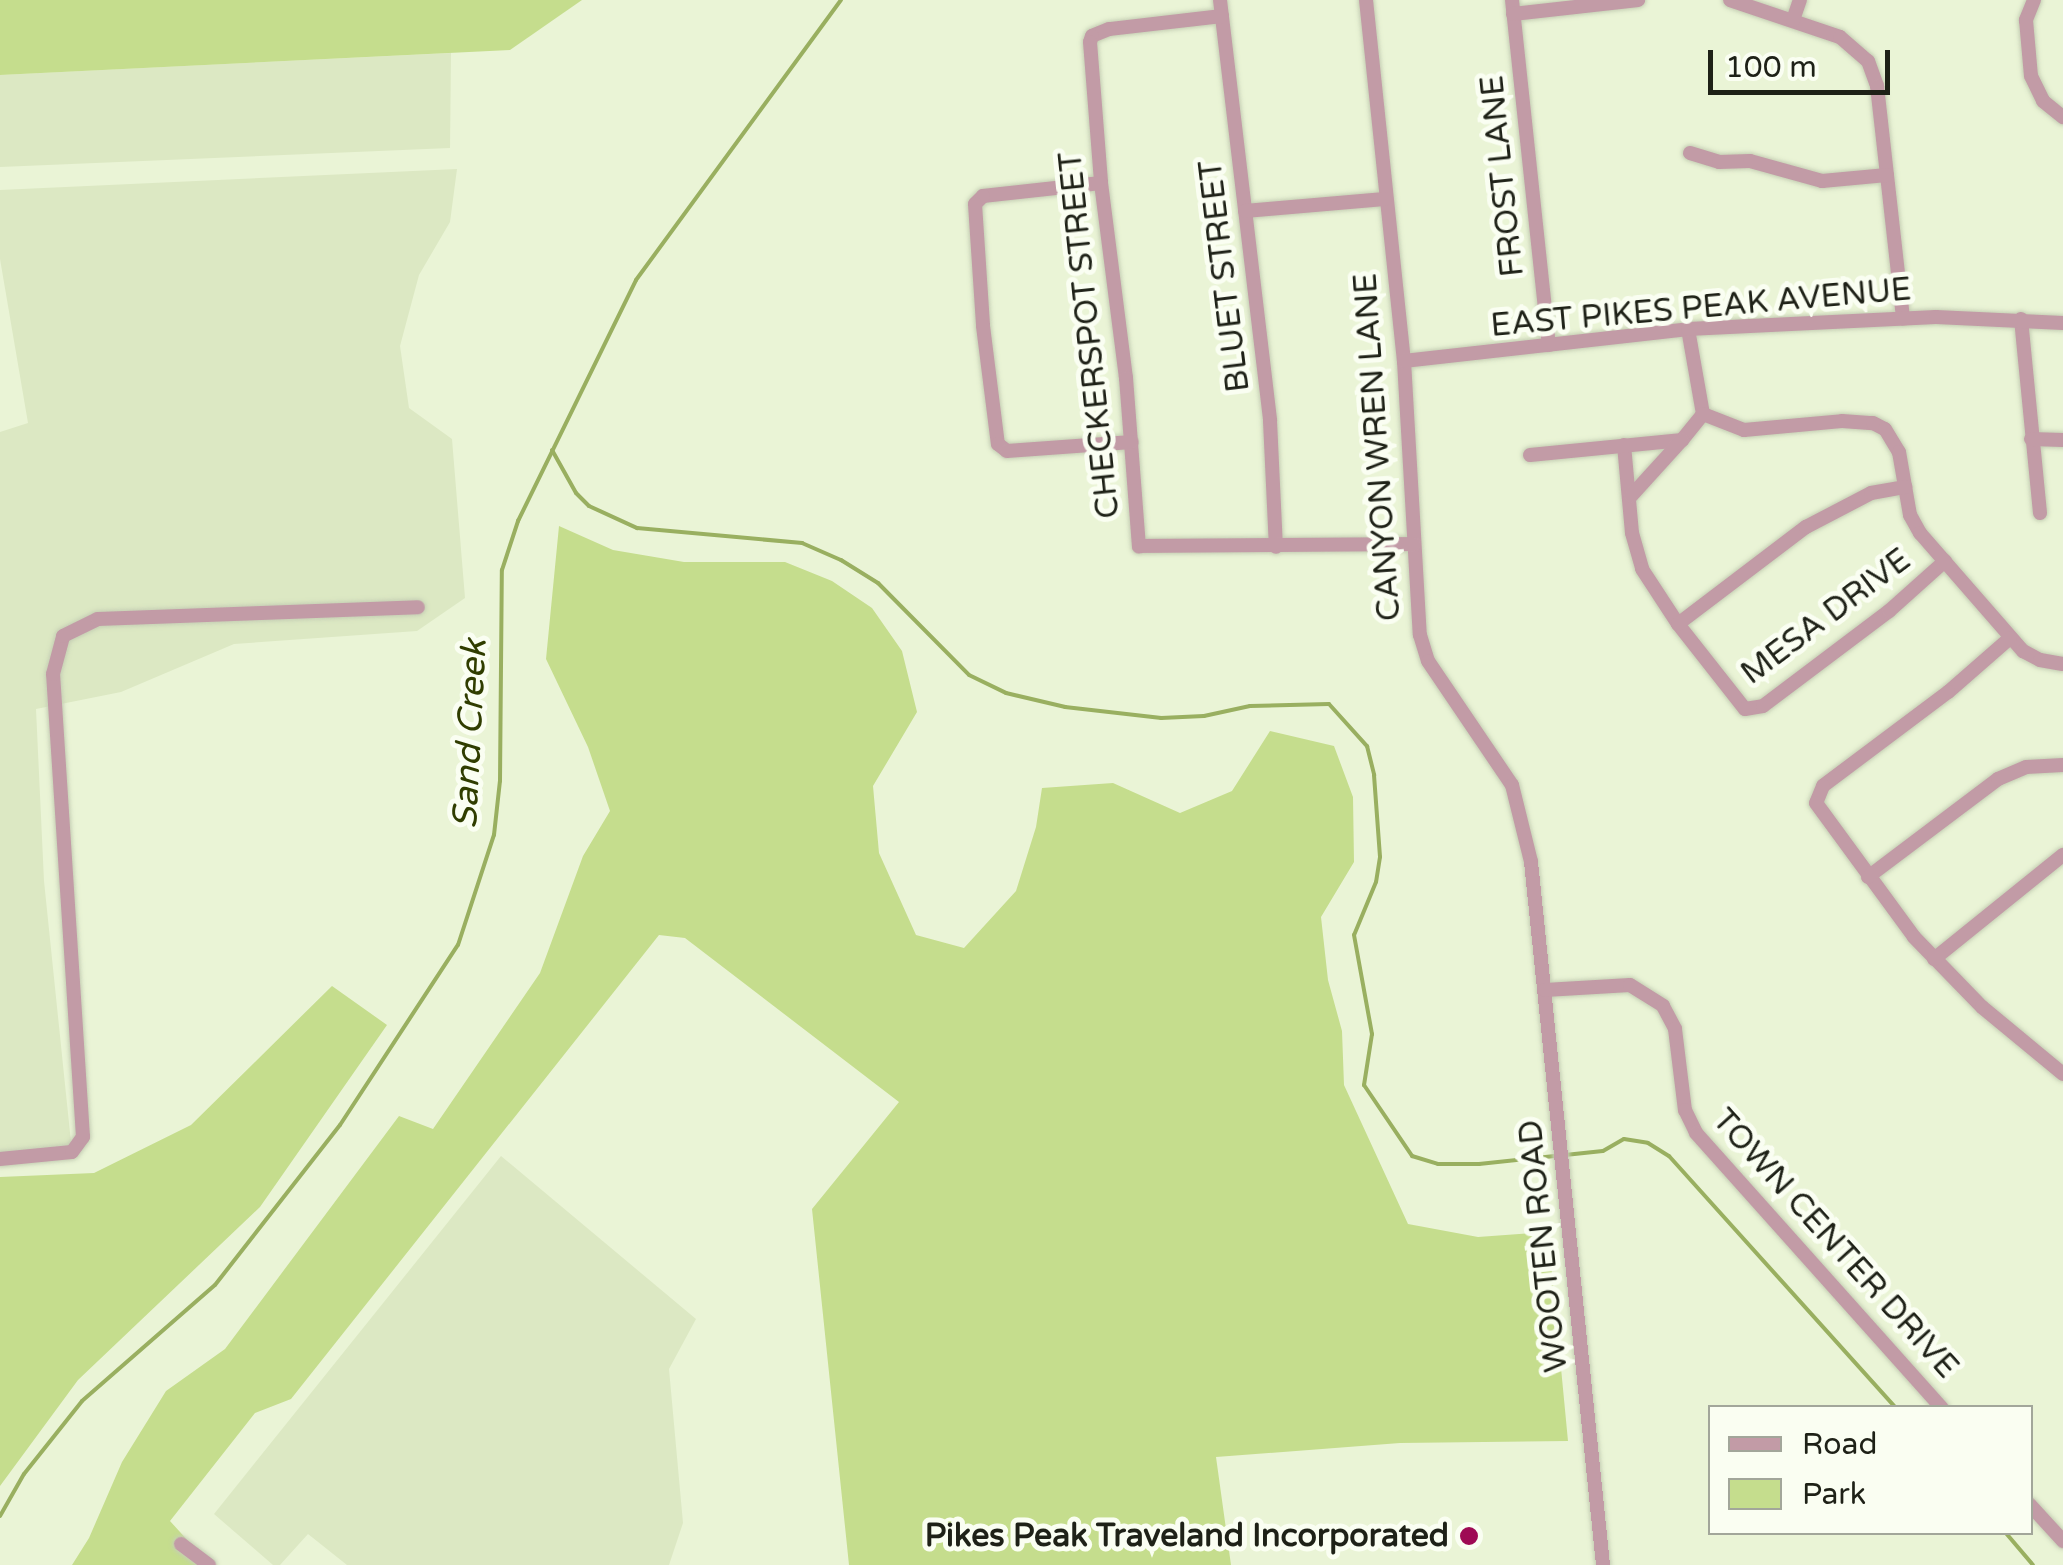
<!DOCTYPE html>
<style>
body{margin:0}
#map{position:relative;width:2063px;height:1565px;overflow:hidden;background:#eaf4d6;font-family:"Varela Round",sans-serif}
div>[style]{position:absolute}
.built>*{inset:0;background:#dce8c3}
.green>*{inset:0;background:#c5dd8d}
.stream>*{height:4px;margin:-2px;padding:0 2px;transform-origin:2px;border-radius:2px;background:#99af60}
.roads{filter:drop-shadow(0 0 2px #c5ceb4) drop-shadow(0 0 2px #c5ceb4)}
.minor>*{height:14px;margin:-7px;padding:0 7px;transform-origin:7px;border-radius:7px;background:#c29ba6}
.dots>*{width:28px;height:28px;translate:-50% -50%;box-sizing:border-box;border:5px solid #fafef2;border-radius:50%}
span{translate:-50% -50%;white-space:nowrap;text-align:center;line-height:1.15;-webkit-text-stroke:10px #fafef2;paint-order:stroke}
.street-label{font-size:32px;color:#1e2117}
.poi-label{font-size:32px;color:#1e2117;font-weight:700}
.right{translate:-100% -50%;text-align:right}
.water-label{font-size:35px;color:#303d00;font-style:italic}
.legend{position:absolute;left:1708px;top:1405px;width:325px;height:130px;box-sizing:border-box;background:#fafef2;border:2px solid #a2a69a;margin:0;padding:12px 18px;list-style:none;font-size:30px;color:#1e2117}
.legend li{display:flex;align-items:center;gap:20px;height:50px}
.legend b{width:50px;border:2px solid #a2a69a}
.scale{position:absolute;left:1708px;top:50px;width:182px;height:45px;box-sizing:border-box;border:5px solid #1e2117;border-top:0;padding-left:12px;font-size:30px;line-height:35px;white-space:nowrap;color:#1e2117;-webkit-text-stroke:8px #fafef2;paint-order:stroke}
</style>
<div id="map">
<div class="built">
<i style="clip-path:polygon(451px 53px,450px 148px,0 167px,0 75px)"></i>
<i style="clip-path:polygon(457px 169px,450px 222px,419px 275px,400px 346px,409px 408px,452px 439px,465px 598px,417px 631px,234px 644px,121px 692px,36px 709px,44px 881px,72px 1152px,0 1159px,0 432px,28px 423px,0 259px,0 190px)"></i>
<i style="clip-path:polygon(501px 1156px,696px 1319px,669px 1369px,683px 1523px,669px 1565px,347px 1565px,308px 1534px,280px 1565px,273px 1565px,214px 1514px)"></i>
</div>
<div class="green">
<i style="clip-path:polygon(0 0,582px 0,510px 50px,0 75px)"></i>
<i style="clip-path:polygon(559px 526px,613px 550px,684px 562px,785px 562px,832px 581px,872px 608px,902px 651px,917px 712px,873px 786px,879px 853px,916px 935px,964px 948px,1016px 891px,1036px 827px,1042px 788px,1113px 783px,1180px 813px,1232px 791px,1270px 731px,1334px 746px,1353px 797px,1354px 862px,1321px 917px,1328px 980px,1342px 1031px,1344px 1085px,1408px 1224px,1478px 1237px,1548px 1232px,1568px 1441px,1400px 1443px,1216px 1457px,1231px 1565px,849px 1565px,812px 1209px,899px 1102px,685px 938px,659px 935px,291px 1399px,255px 1413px,170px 1521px,210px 1565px,72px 1565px,89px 1538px,122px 1462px,166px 1391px,225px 1349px,399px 1116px,433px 1129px,540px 973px,583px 856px,610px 811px,588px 747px,546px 659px)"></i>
<i style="clip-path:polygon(332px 986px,387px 1025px,260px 1207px,78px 1380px,0 1486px,0 1177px,94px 1173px,191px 1125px)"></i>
</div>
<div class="stream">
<i style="left:552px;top:450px;width:49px;rotate:60.8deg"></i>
<i style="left:576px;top:493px;width:18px;rotate:45deg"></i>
<i style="left:589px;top:506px;width:53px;rotate:24.6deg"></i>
<i style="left:637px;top:528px;width:166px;rotate:5.2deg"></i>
<i style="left:802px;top:543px;width:43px;rotate:23.6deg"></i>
<i style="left:841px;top:560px;width:44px;rotate:31.9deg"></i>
<i style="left:878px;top:583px;width:129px;rotate:45.3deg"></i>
<i style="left:969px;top:675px;width:41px;rotate:25.9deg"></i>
<i style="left:1006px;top:693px;width:61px;rotate:13.3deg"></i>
<i style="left:1065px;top:707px;width:97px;rotate:6.5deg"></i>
<i style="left:1161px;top:718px;width:43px;rotate:-2.7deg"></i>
<i style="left:1204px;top:716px;width:47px;rotate:-12.3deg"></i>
<i style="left:1250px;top:706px;width:79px;rotate:-1.5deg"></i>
<i style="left:1329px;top:704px;width:57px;rotate:47.9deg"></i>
<i style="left:1367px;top:746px;width:30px;rotate:76deg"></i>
<i style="left:1374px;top:775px;width:82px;rotate:85.8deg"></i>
<i style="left:1380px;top:857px;width:25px;rotate:99deg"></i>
<i style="left:1376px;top:882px;width:57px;rotate:112.5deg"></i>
<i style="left:1354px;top:935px;width:101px;rotate:79.7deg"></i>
<i style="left:1372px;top:1034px;width:52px;rotate:98.9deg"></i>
<i style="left:1364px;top:1085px;width:86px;rotate:55.9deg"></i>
<i style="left:1412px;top:1156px;width:27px;rotate:17deg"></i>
<i style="left:1438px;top:1164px;width:41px"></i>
<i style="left:1479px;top:1164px;width:76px;rotate:-6deg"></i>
<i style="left:1565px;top:1155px;width:38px;rotate:-6deg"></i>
<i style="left:1603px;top:1151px;width:24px;rotate:-30deg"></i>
<i style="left:1624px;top:1139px;width:24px;rotate:9deg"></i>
<i style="left:1648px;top:1143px;width:25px;rotate:32deg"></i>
<i style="left:1669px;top:1156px;width:339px;rotate:48deg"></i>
<i style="left:0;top:1516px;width:48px;rotate:-60.3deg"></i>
<i style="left:24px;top:1474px;width:93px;rotate:-51.5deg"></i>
<i style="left:82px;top:1401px;width:176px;rotate:-41.1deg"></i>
<i style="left:215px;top:1285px;width:203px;rotate:-52deg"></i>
<i style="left:340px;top:1125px;width:215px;rotate:-56.8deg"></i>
<i style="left:458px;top:945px;width:116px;rotate:-71.9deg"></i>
<i style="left:494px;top:835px;width:54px;rotate:-83.7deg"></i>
<i style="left:500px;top:781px;width:211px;rotate:-89.5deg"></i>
<i style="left:502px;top:570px;width:52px;rotate:-71.9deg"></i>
<i style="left:518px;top:521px;width:268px;rotate:-63.9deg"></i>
<i style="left:636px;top:280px;width:347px;rotate:-53.8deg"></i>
<i style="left:2005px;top:1532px;width:43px;rotate:49.7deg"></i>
</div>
<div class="roads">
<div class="minor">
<i style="left:1220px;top:0;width:424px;rotate:83.2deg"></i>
<i style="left:1270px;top:421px;width:126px;rotate:87.3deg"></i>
<i style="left:1366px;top:0;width:363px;rotate:84deg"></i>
<i style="left:1404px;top:361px;width:274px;rotate:86.7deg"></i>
<i style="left:1420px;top:635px;width:27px;rotate:73deg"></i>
<i style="left:1428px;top:661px;width:150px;rotate:55.9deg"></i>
<i style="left:1512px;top:785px;width:79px;rotate:76.1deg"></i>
<i style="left:1531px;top:862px;width:707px;rotate:84.15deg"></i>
<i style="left:1512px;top:0;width:347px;rotate:83.9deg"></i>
<i style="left:1730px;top:0;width:116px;rotate:18.6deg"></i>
<i style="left:1840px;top:37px;width:37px;rotate:41deg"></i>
<i style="left:1868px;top:61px;width:27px;rotate:70deg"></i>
<i style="left:1877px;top:86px;width:234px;rotate:83.6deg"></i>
<i style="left:2034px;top:0;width:22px;rotate:112deg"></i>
<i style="left:2026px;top:20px;width:56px;rotate:84.9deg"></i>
<i style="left:2031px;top:76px;width:28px;rotate:64deg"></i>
<i style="left:2043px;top:101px;width:26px;rotate:39deg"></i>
<i style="left:1513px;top:14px;width:126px;rotate:-6.4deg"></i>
<i style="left:1222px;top:16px;width:114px;rotate:173.4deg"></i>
<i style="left:1109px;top:29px;width:18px;rotate:158deg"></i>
<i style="left:1092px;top:36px;width:6px;rotate:108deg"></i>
<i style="left:1090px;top:42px;width:141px;rotate:85.5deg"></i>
<i style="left:1101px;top:183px;width:197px;rotate:82.7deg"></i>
<i style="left:1126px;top:378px;width:169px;rotate:85.6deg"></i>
<i style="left:1139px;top:546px;width:275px;rotate:-0.4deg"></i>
<i style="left:1793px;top:20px;width:21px;rotate:-71deg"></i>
<i style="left:1690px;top:153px;width:30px;rotate:17deg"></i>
<i style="left:1719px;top:162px;width:31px;rotate:-2deg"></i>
<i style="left:1750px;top:161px;width:75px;rotate:15.5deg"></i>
<i style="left:1822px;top:181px;width:65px;rotate:-5.3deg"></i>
<i style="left:1101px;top:183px;width:119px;rotate:173.7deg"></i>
<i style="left:983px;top:196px;width:11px;rotate:135deg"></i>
<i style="left:975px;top:204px;width:122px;rotate:86.2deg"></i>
<i style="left:983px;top:326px;width:119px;rotate:82.8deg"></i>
<i style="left:998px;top:444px;width:11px;rotate:38deg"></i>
<i style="left:1007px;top:451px;width:125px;rotate:-4.1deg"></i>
<i style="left:1245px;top:211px;width:140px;rotate:-4.9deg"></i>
<i style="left:2021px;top:319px;width:195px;rotate:84.4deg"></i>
<i style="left:1688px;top:329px;width:86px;rotate:80deg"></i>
<i style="left:1404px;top:361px;width:286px;rotate:-6.4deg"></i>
<i style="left:1688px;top:329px;width:248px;rotate:-2.8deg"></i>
<i style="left:1936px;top:317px;width:127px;rotate:2.7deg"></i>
<i style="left:2031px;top:439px;width:32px;rotate:2deg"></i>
<i style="left:1624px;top:445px;width:88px;rotate:84.8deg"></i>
<i style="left:1632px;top:533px;width:37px;rotate:74deg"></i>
<i style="left:1642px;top:569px;width:66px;rotate:56.8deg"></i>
<i style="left:1678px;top:624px;width:108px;rotate:51.8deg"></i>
<i style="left:1745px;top:709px;width:18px;rotate:-9deg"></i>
<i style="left:1763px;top:706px;width:158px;rotate:-37deg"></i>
<i style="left:1889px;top:611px;width:75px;rotate:-41.8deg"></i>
<i style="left:1530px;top:455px;width:153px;rotate:-5.6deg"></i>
<i style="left:1682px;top:440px;width:33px;rotate:-51deg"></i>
<i style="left:1703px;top:414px;width:44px;rotate:21.3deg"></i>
<i style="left:1744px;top:430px;width:98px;rotate:-5.2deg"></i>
<i style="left:1842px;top:421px;width:31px;rotate:4deg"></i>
<i style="left:1873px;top:423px;width:13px;rotate:27deg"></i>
<i style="left:1885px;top:429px;width:27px;rotate:59deg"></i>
<i style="left:1899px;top:452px;width:64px;rotate:80.1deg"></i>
<i style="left:1910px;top:515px;width:21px;rotate:61deg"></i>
<i style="left:1920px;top:533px;width:157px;rotate:48.9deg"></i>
<i style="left:2023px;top:651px;width:19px;rotate:28deg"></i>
<i style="left:2040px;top:660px;width:23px;rotate:10deg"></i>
<i style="left:1631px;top:496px;width:76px;rotate:-47.7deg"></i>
<i style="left:1678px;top:624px;width:161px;rotate:-37.2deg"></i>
<i style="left:1806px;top:527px;width:73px;rotate:-27.6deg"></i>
<i style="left:1871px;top:493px;width:35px;rotate:-10deg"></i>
<i style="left:2010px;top:638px;width:82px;rotate:138.9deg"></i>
<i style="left:1948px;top:692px;width:156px;rotate:143.1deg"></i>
<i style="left:1823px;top:786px;width:18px;rotate:112deg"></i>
<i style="left:1816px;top:803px;width:166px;rotate:53.8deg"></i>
<i style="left:1914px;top:937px;width:98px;rotate:45.8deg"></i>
<i style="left:1982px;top:1007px;width:105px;rotate:39.6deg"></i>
<i style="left:1868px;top:877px;width:163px;rotate:-37deg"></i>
<i style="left:1998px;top:779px;width:30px;rotate:-23deg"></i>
<i style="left:2026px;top:767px;width:37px;rotate:-3deg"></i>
<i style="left:1934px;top:959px;width:166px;rotate:-38.9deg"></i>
<i style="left:1545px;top:990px;width:85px;rotate:-3.4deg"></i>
<i style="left:1630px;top:985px;width:39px;rotate:32deg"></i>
<i style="left:1663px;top:1006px;width:26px;rotate:62deg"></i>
<i style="left:1675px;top:1029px;width:82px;rotate:83deg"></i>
<i style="left:1685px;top:1110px;width:25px;rotate:64deg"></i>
<i style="left:1696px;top:1133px;width:369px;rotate:48.2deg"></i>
<i style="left:0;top:1159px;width:72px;rotate:-5.6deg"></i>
<i style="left:72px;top:1152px;width:19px;rotate:-54deg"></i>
<i style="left:83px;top:1137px;width:464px;rotate:-93.7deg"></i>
<i style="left:53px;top:674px;width:39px;rotate:-75deg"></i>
<i style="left:63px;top:636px;width:39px;rotate:-26deg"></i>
<i style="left:98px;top:619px;width:320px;rotate:-2.1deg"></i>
<i style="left:2030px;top:1505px;width:49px;rotate:47.5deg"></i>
<i style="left:181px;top:1544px;width:35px;rotate:37deg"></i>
</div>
</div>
<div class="dots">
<i style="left:1469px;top:1536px;background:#9e0a54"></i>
</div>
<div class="street-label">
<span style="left:1503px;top:176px;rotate:-96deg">FROST LANE</span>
<span style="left:1225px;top:276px;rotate:-97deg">BLUET STREET</span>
<span style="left:1701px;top:308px;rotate:-5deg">EAST PIKES PEAK AVENUE</span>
<span style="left:1090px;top:335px;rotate:-96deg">CHECKERSPOT STREET</span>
<span style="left:1378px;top:447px;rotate:-94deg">CANYON WREN LANE</span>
<span style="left:1826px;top:617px;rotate:-37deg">MESA DRIVE</span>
<span style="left:1835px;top:1244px;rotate:48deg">TOWN CENTER DRIVE</span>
<span style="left:1544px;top:1246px;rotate:-96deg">WOOTEN ROAD</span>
</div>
<div class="poi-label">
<span class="right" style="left:1449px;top:1536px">Pikes Peak Traveland Incorporated</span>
</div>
<div class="water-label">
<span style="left:470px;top:734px;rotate:-87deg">Sand Creek</span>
</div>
<ul class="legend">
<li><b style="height:12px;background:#c29ba6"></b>Road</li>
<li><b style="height:28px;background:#c5dd8d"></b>Park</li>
</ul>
<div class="scale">100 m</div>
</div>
